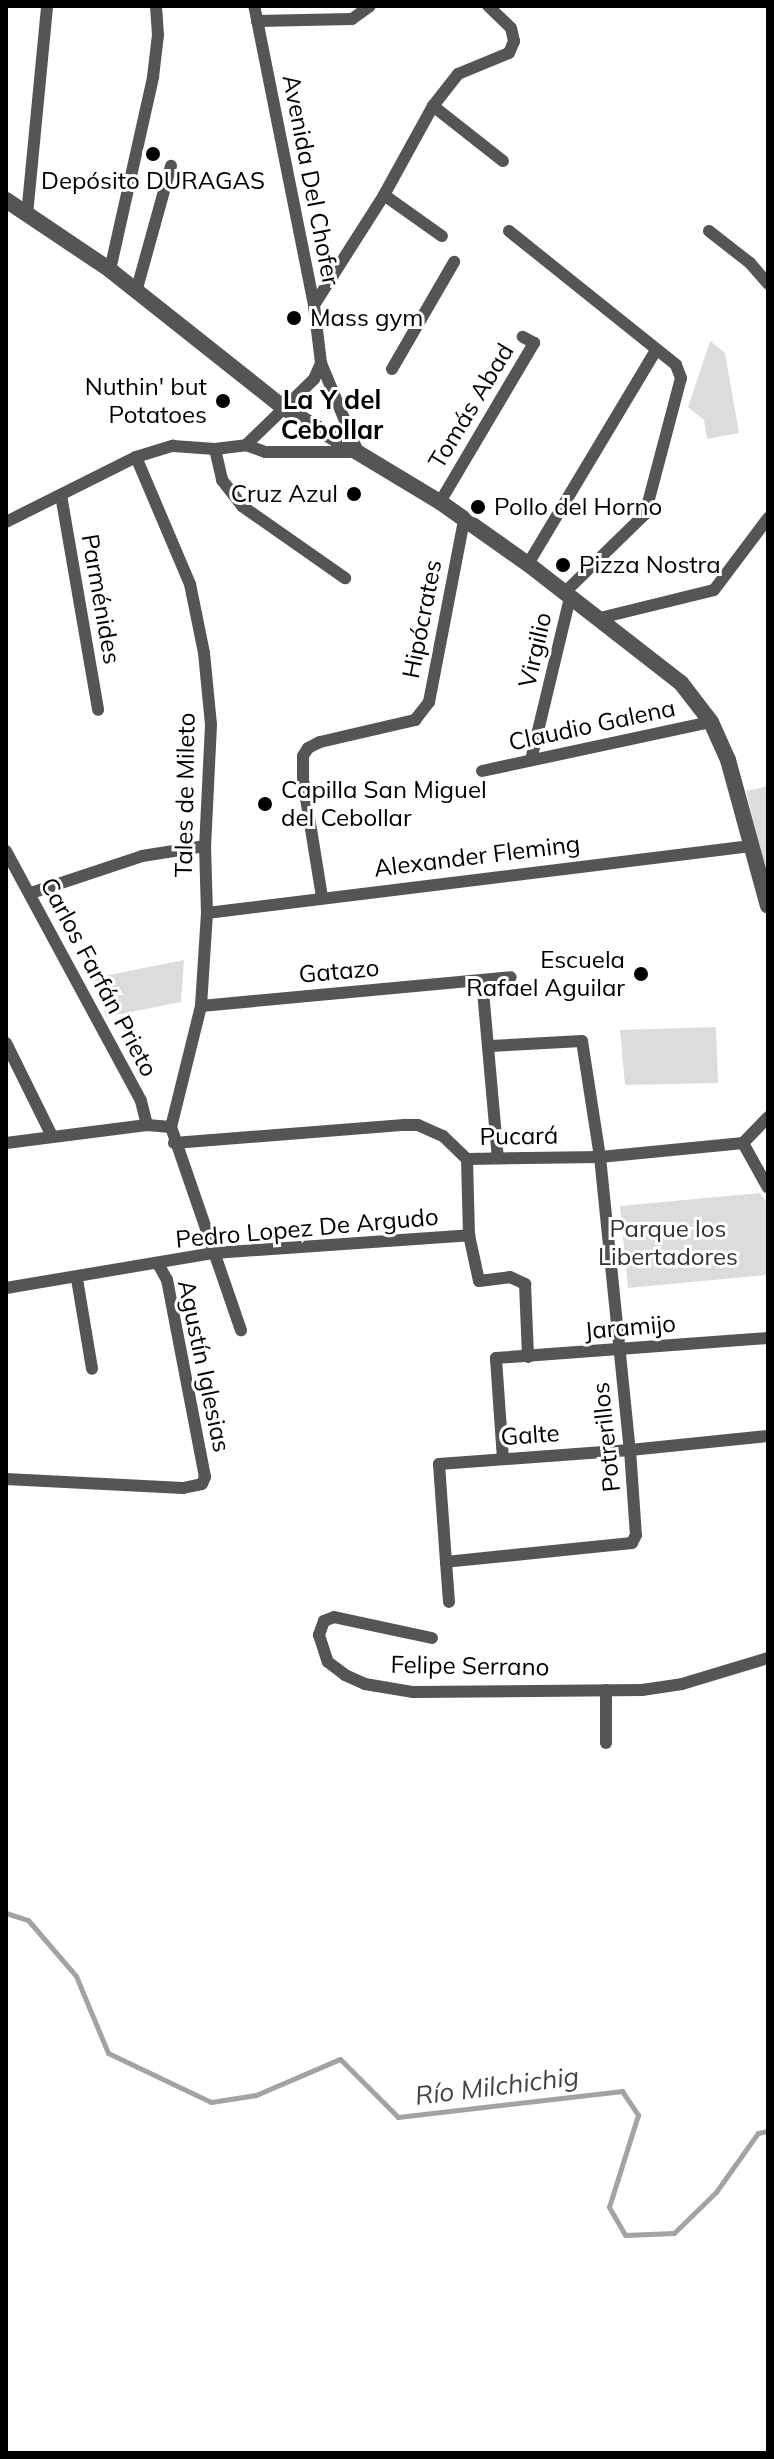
<!DOCTYPE html>
<meta charset="utf-8">
<style>
body{margin:0}
#map{position:relative;width:774px;height:2459px;overflow:hidden;background:#fff;font-family:Mulish,sans-serif}
div>[style]{position:absolute}
.green>*{inset:0;background:#dcdcdc}
.stream>*{height:5px;margin:-2.5px;padding:0 2.5px;transform-origin:2.5px;border-radius:2.5px;background:#a3a3a3}
.minor>*{height:12px;margin:-6px;padding:0 6px;transform-origin:6px;border-radius:6px;background:#555}
.tertiary>*{height:16px;margin:-8px;padding:0 8px;transform-origin:8px;border-radius:8px;background:#555}
.dots>*{width:22px;height:22px;translate:-50% -50%;box-sizing:border-box;border:4px solid #fff;border-radius:50%}
span{translate:-50% -50%;white-space:nowrap;text-align:center;line-height:1.15;-webkit-text-stroke:6px #fff;paint-order:stroke}
.street-label{font-size:24px;color:#000}
.poi-label{font-size:24px;color:#000}
.left{translate:0 -50%;text-align:left}
.right{translate:-100% -50%;text-align:right}
.park-label{font-size:24px;color:#333}
.neighbourhood-label{font-size:26px;color:#000;font-weight:700}
.water-label{font-size:26px;color:#444;font-style:italic}
.frame{position:absolute;inset:0;border:8px solid #000;pointer-events:none}
</style>
<div id="map">
<div class="green">
<i style="clip-path:polygon(710px 341px,725px 353px,739px 433px,707px 439px,704px 420px,688px 407px)"></i>
<i style="clip-path:polygon(768px 786px,768px 880px,746px 791px)"></i>
<i style="clip-path:polygon(184px 960px,181px 1002px,106px 1017px,94px 978px)"></i>
<i style="clip-path:polygon(716px 1027px,718px 1083px,625px 1085px,620px 1030px)"></i>
<i style="clip-path:polygon(760px 1193px,768px 1204px,768px 1275px,628px 1288px,620px 1206px)"></i>
</div>
<div class="stream">
<i style="left:6px;top:1913px;width:23px;rotate:18deg"></i>
<i style="left:28px;top:1920px;width:74px;rotate:49.4deg"></i>
<i style="left:76px;top:1976px;width:83px;rotate:67.4deg"></i>
<i style="left:108px;top:2053px;width:114px;rotate:25.4deg"></i>
<i style="left:211px;top:2102px;width:46px;rotate:-8.8deg"></i>
<i style="left:256px;top:2095px;width:91px;rotate:-23.2deg"></i>
<i style="left:340px;top:2059px;width:82px;rotate:45deg"></i>
<i style="left:398px;top:2117px;width:226px;rotate:-6.6deg"></i>
<i style="left:622px;top:2091px;width:29px;rotate:56deg"></i>
<i style="left:638px;top:2115px;width:96px;rotate:107.5deg"></i>
<i style="left:609px;top:2207px;width:32px;rotate:60deg"></i>
<i style="left:625px;top:2235px;width:49px;rotate:-2.3deg"></i>
<i style="left:674px;top:2233px;width:59px;rotate:-44.3deg"></i>
<i style="left:716px;top:2192px;width:72px;rotate:-54.6deg"></i>
<i style="left:758px;top:2133px;width:10px;rotate:-11deg"></i>
</div>
<div class="minor">
<i style="left:257px;top:21px;width:95px;rotate:-1.2deg"></i>
<i style="left:352px;top:19px;width:22px;rotate:-36deg"></i>
<i style="left:433px;top:106px;width:89px;rotate:38.2deg"></i>
<i style="left:384px;top:195px;width:71px;rotate:35.3deg"></i>
<i style="left:27px;top:215px;width:210px;rotate:-84.5deg"></i>
<i style="left:509px;top:231px;width:214px;rotate:38.7deg"></i>
<i style="left:676px;top:365px;width:14px;rotate:69deg"></i>
<i style="left:681px;top:378px;width:141px;rotate:104.8deg"></i>
<i style="left:645px;top:514px;width:112px;rotate:135.7deg"></i>
<i style="left:709px;top:231px;width:52px;rotate:38deg"></i>
<i style="left:750px;top:263px;width:28px;rotate:49deg"></i>
<i style="left:110px;top:270px;width:198px;rotate:-77.4deg"></i>
<i style="left:153px;top:77px;width:42px;rotate:-83.2deg"></i>
<i style="left:158px;top:35px;width:29px;rotate:-94deg"></i>
<i style="left:136px;top:292px;width:131px;rotate:-74.5deg"></i>
<i style="left:314px;top:305px;width:130px;rotate:-57.5deg"></i>
<i style="left:384px;top:195px;width:102px;rotate:-61.2deg"></i>
<i style="left:433px;top:106px;width:41px;rotate:-52deg"></i>
<i style="left:458px;top:74px;width:55px;rotate:-22.4deg"></i>
<i style="left:509px;top:53px;width:13px;rotate:-67deg"></i>
<i style="left:514px;top:41px;width:13px;rotate:-103deg"></i>
<i style="left:511px;top:28px;width:32px;rotate:-136deg"></i>
<i style="left:392px;top:369px;width:124px;rotate:-59.9deg"></i>
<i style="left:246px;top:445px;width:95px;rotate:-44.1deg"></i>
<i style="left:314px;top:379px;width:17px;rotate:-66deg"></i>
<i style="left:215px;top:449px;width:32px;rotate:77deg"></i>
<i style="left:222px;top:480px;width:33px;rotate:52deg"></i>
<i style="left:242px;top:506px;width:126px;rotate:35deg"></i>
<i style="left:136px;top:457px;width:138px;rotate:67deg"></i>
<i style="left:190px;top:584px;width:70px;rotate:78.5deg"></i>
<i style="left:204px;top:653px;width:72px;rotate:84.4deg"></i>
<i style="left:211px;top:725px;width:121px;rotate:92.8deg"></i>
<i style="left:205px;top:846px;width:67px;rotate:88.3deg"></i>
<i style="left:207px;top:913px;width:93px;rotate:93.7deg"></i>
<i style="left:201px;top:1006px;width:125px;rotate:103.9deg"></i>
<i style="left:171px;top:1127px;width:215px;rotate:71deg"></i>
<i style="left:61px;top:495px;width:218px;rotate:80.2deg"></i>
<i style="left:440px;top:502px;width:185px;rotate:-59.4deg"></i>
<i style="left:534px;top:343px;width:13px;rotate:-151deg"></i>
<i style="left:6px;top:522px;width:145px;rotate:-26.6deg"></i>
<i style="left:136px;top:457px;width:39px;rotate:-17deg"></i>
<i style="left:173px;top:446px;width:42px;rotate:4.1deg"></i>
<i style="left:215px;top:449px;width:31px;rotate:-7deg"></i>
<i style="left:246px;top:445px;width:20px;rotate:20deg"></i>
<i style="left:265px;top:452px;width:93px"></i>
<i style="left:358px;top:452px;width:96px;rotate:-112.6deg"></i>
<i style="left:321px;top:363px;width:58px;rotate:-96.9deg"></i>
<i style="left:314px;top:305px;width:305px;rotate:-101.3deg"></i>
<i style="left:528px;top:564px;width:249px;rotate:-59.1deg"></i>
<i style="left:600px;top:618px;width:117px;rotate:-13.8deg"></i>
<i style="left:714px;top:590px;width:90px;rotate:-53.1deg"></i>
<i style="left:531px;top:760px;width:168px;rotate:-76.5deg"></i>
<i style="left:482px;top:771px;width:234px;rotate:-12.1deg"></i>
<i style="left:6px;top:851px;width:284px;rotate:61.6deg"></i>
<i style="left:141px;top:1101px;width:25px;rotate:76deg"></i>
<i style="left:31px;top:893px;width:117px;rotate:-18.4deg"></i>
<i style="left:142px;top:856px;width:64px;rotate:-9deg"></i>
<i style="left:322px;top:897px;width:119px;rotate:-99.2deg"></i>
<i style="left:303px;top:780px;width:24px;rotate:-90deg"></i>
<i style="left:303px;top:756px;width:9px;rotate:-58deg"></i>
<i style="left:308px;top:748px;width:13px;rotate:-27deg"></i>
<i style="left:320px;top:742px;width:98px;rotate:-13deg"></i>
<i style="left:415px;top:720px;width:23px;rotate:-52deg"></i>
<i style="left:429px;top:702px;width:185px;rotate:-79.1deg"></i>
<i style="left:207px;top:913px;width:548px;rotate:-7.02deg"></i>
<i style="left:482px;top:980px;width:179px;rotate:84.9deg"></i>
<i style="left:201px;top:1006px;width:311px;rotate:-5.3deg"></i>
<i style="left:6px;top:1043px;width:104px;rotate:63.7deg"></i>
<i style="left:490px;top:1046px;width:92px;rotate:-3.1deg"></i>
<i style="left:582px;top:1041px;width:117px;rotate:81.2deg"></i>
<i style="left:600px;top:1157px;width:295px;rotate:84.2deg"></i>
<i style="left:630px;top:1450px;width:85px;rotate:86deg"></i>
<i style="left:636px;top:1535px;width:9px;rotate:117deg"></i>
<i style="left:632px;top:1543px;width:187px;rotate:174.2deg"></i>
<i style="left:446px;top:1562px;width:98px;rotate:-94.1deg"></i>
<i style="left:439px;top:1464px;width:192px;rotate:-4.2deg"></i>
<i style="left:630px;top:1450px;width:139px;rotate:-5.8deg"></i>
<i style="left:6px;top:1143px;width:142px;rotate:-7.3deg"></i>
<i style="left:147px;top:1125px;width:24px;rotate:5deg"></i>
<i style="left:174px;top:1143px;width:231px;rotate:-4.5deg"></i>
<i style="left:404px;top:1125px;width:14px"></i>
<i style="left:418px;top:1125px;width:27px;rotate:24deg"></i>
<i style="left:443px;top:1136px;width:33px;rotate:44deg"></i>
<i style="left:467px;top:1159px;width:133px;rotate:-0.9deg"></i>
<i style="left:600px;top:1157px;width:144px;rotate:-5.6deg"></i>
<i style="left:743px;top:1143px;width:36px;rotate:-46deg"></i>
<i style="left:743px;top:1143px;width:51px;rotate:60.9deg"></i>
<i style="left:467px;top:1159px;width:76px;rotate:88.5deg"></i>
<i style="left:469px;top:1235px;width:47px;rotate:77.7deg"></i>
<i style="left:479px;top:1281px;width:31px;rotate:-7deg"></i>
<i style="left:510px;top:1277px;width:17px;rotate:25deg"></i>
<i style="left:525px;top:1284px;width:73px;rotate:87.6deg"></i>
<i style="left:77px;top:1279px;width:91px;rotate:80.5deg"></i>
<i style="left:6px;top:1288px;width:211px;rotate:-9.6deg"></i>
<i style="left:214px;top:1253px;width:256px;rotate:-4deg"></i>
<i style="left:503px;top:1459px;width:101px;rotate:-94deg"></i>
<i style="left:496px;top:1358px;width:273px;rotate:-4.2deg"></i>
<i style="left:6px;top:1479px;width:177px;rotate:2.9deg"></i>
<i style="left:183px;top:1488px;width:19px;rotate:-12deg"></i>
<i style="left:202px;top:1484px;width:8px;rotate:-67deg"></i>
<i style="left:205px;top:1477px;width:201px;rotate:-100.9deg"></i>
<i style="left:167px;top:1280px;width:18px;rotate:-119deg"></i>
<i style="left:446px;top:1562px;width:40px;rotate:85.7deg"></i>
<i style="left:432px;top:1638px;width:100px;rotate:-167.9deg"></i>
<i style="left:334px;top:1617px;width:11px;rotate:158deg"></i>
<i style="left:324px;top:1621px;width:15px;rotate:110deg"></i>
<i style="left:319px;top:1635px;width:28px;rotate:72deg"></i>
<i style="left:328px;top:1662px;width:21px;rotate:37deg"></i>
<i style="left:345px;top:1675px;width:22px;rotate:24deg"></i>
<i style="left:365px;top:1684px;width:49px;rotate:9.5deg"></i>
<i style="left:413px;top:1692px;width:229px;rotate:-0.5deg"></i>
<i style="left:642px;top:1690px;width:40px;rotate:-8.5deg"></i>
<i style="left:682px;top:1684px;width:90px;rotate:-16.8deg"></i>
<i style="left:606px;top:1690px;width:53px;rotate:90deg"></i>
</div>
<div class="tertiary">
<i style="left:6px;top:200px;width:125px;rotate:33.9deg"></i>
<i style="left:110px;top:270px;width:222px;rotate:38.4deg"></i>
<i style="left:284px;top:408px;width:182px;rotate:31.1deg"></i>
<i style="left:440px;top:502px;width:108px;rotate:35.2deg"></i>
<i style="left:528px;top:564px;width:194px;rotate:37.9deg"></i>
<i style="left:681px;top:683px;width:49px;rotate:52.4deg"></i>
<i style="left:711px;top:722px;width:42px;rotate:65.9deg"></i>
<i style="left:728px;top:760px;width:151px;rotate:74.7deg"></i>
</div>
<div class="dots">
<i style="left:153px;top:154px;background:#000"></i>
<i style="left:294px;top:318px;background:#000"></i>
<i style="left:223px;top:401px;background:#000"></i>
<i style="left:354px;top:494px;background:#000"></i>
<i style="left:478px;top:507px;background:#000"></i>
<i style="left:563px;top:565px;background:#000"></i>
<i style="left:265px;top:804px;background:#000"></i>
<i style="left:641px;top:974px;background:#000"></i>
</div>
<div class="street-label">
<span style="left:311px;top:180px;rotate:79deg">Avenida Del Chofer</span>
<span style="left:471px;top:406px;rotate:-59deg">Tomás Abad</span>
<span style="left:101px;top:599px;rotate:80deg">Parménides</span>
<span style="left:422px;top:619px;rotate:-79deg">Hipócrates</span>
<span style="left:535px;top:650px;rotate:-77deg">Virgilio</span>
<span style="left:592px;top:725px;rotate:-12deg">Claudio Galena</span>
<span style="left:185px;top:795px;rotate:-89deg">Tales de Mileto</span>
<span style="left:477px;top:856px;rotate:-7deg">Alexander Fleming</span>
<span style="left:339px;top:971px;rotate:-5deg">Gatazo</span>
<span style="left:99px;top:977px;rotate:62deg">Carlos Farfán Prieto</span>
<span style="left:519px;top:1136px;rotate:-1deg">Pucará</span>
<span style="left:307px;top:1228px;rotate:-5deg">Pedro Lopez De Argudo</span>
<span style="left:630px;top:1327px;rotate:-5deg">Jaramijo</span>
<span style="left:204px;top:1366px;rotate:78deg">Agustín Iglesias</span>
<span style="left:530px;top:1435px;rotate:-4deg">Galte</span>
<span style="left:606px;top:1437px;rotate:-96deg">Potrerillos</span>
<span style="left:470px;top:1666px;rotate:1deg">Felipe Serrano</span>
</div>
<div class="poi-label">
<span style="left:153px;top:181px">Depósito DURAGAS</span>
<span class="left" style="left:310px;top:318px">Mass gym</span>
<span class="right" style="left:207px;top:401px">Nuthin' but<br>Potatoes</span>
<span class="right" style="left:338px;top:494px">Cruz Azul</span>
<span class="left" style="left:494px;top:507px">Pollo del Horno</span>
<span class="left" style="left:579px;top:565px">Pizza Nostra</span>
<span class="left" style="left:281px;top:804px">Capilla San Miguel<br>del Cebollar</span>
<span class="right" style="left:625px;top:974px">Escuela<br>Rafael Aguilar</span>
</div>
<div class="park-label">
<span style="left:668px;top:1243px">Parque los<br>Libertadores</span>
</div>
<div class="neighbourhood-label">
<span style="left:332px;top:415px">La Y del<br>Cebollar</span>
</div>
<div class="water-label">
<span style="left:497px;top:2086px;rotate:-7deg">Río Milchichig</span>
</div>
<div class="frame"></div>
</div>
